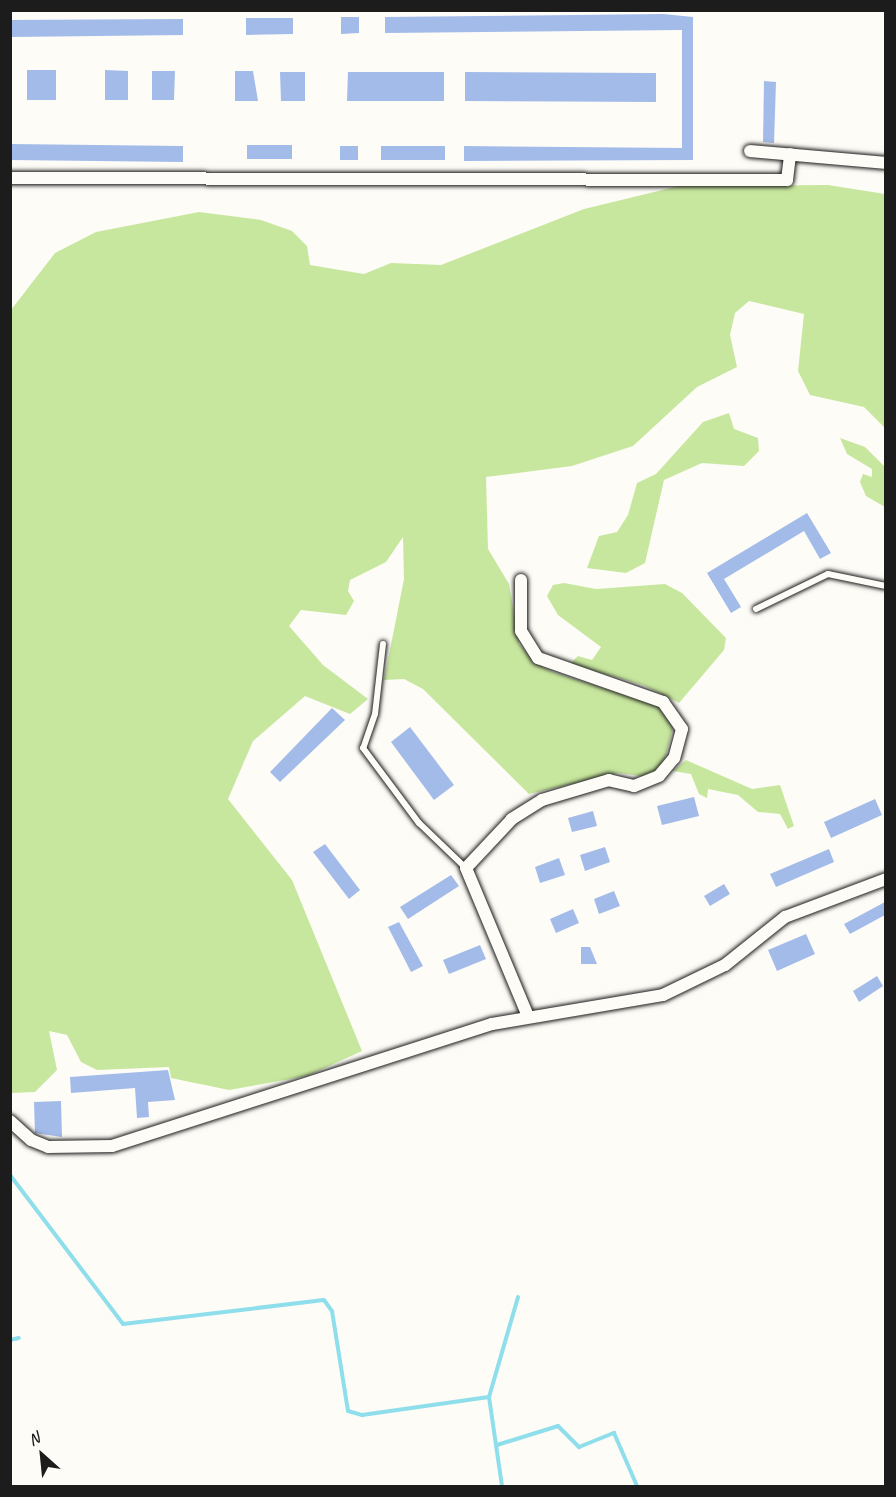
<!DOCTYPE html>
<style>
body{margin:0}
#map{position:relative;width:896px;height:1497px;overflow:hidden;background:#fdfcf7;font-family:Caveat,sans-serif}
div>[style]{position:absolute}
.green>*{inset:0;background:#c8e79e}
.stream>*{height:4px;margin:-2px;padding:0 2px;transform-origin:2px;border-radius:2px;background:#8edeeb}
.building>*{inset:0;background:#a3bbe9}
.roads{filter:drop-shadow(0 0 2px #1c1c1c) drop-shadow(0 0 2px #1c1c1c)}
.lane>*{height:6px;margin:-3px;padding:0 3px;transform-origin:3px;border-radius:3px;background:#fdfcf7}
.street>*{height:12px;margin:-6px;padding:0 6px;transform-origin:6px;border-radius:6px;background:#fdfcf7}
span{translate:-50% -50%;white-space:nowrap;text-align:center;line-height:1.15;-webkit-text-stroke:4.5px #fdfcf7;paint-order:stroke}
.frame{position:absolute;inset:0;border:12px solid #1c1c1c;pointer-events:none}
.north{position:absolute;left:12px;top:1425px;width:60px;height:60px;-webkit-text-stroke:4px #fdfcf7;paint-order:stroke;rotate:333deg;font-size:16px;font-weight:700;line-height:24px;text-align:center;color:#1c1c1c}
.north::after{content:'';display:block;margin:auto;width:21px;height:27px;background:#1c1c1c;clip-path:polygon(50% 0,100% 100%,50% 72%,0 100%)}
</style>
<div id="map">
<div class="green">
<i style="clip-path:polygon(828px 185px,885px 194px,885px 428px,864px 407px,810px 395px,798px 371px,804px 314px,749px 301px,735px 313px,730px 335px,737px 367px,697px 387px,633px 446px,572px 466px,486px 477px,488px 549px,509px 584px,519px 644px,535px 663px,553px 672px,658px 706px,673px 727px,664px 763px,648px 777px,618px 773px,529px 794px,423px 689px,404px 679px,384px 680px,404px 579px,403px 537px,386px 562px,350px 580px,348px 591px,354px 601px,346px 615px,301px 610px,289px 626px,323px 665px,368px 699px,350px 714px,305px 696px,253px 741px,228px 799px,292px 880px,362px 1051px,307px 1076px,229px 1090px,171px 1078px,169px 1067px,97px 1070px,81px 1062px,67px 1035px,49px 1031px,57px 1070px,35px 1092px,11px 1093px,11px 310px,55px 253px,96px 232px,199px 212px,261px 220px,292px 231px,307px 246px,310px 265px,364px 274px,391px 263px,441px 265px,584px 209px,679px 186px)"></i>
<i style="clip-path:polygon(729px 413px,734px 429px,758px 438px,759px 451px,744px 466px,702px 463px,664px 480px,645px 563px,626px 573px,587px 568px,599px 536px,617px 532px,628px 515px,637px 483px,656px 474px,703px 422px)"></i>
<i style="clip-path:polygon(840px 438px,865px 447px,885px 467px,885px 507px,866px 496px,860px 482px,863px 474px,872px 477px,872px 469px,847px 454px)"></i>
<i style="clip-path:polygon(564px 583px,596px 589px,665px 584px,682px 593px,726px 638px,724px 650px,679px 703px,643px 685px,570px 664px,578px 656px,592px 660px,601px 647px,558px 615px,547px 596px,553px 585px)"></i>
<i style="clip-path:polygon(686px 760px,752px 789px,780px 785px,794px 826px,788px 829px,780px 814px,758px 812px,738px 795px,708px 789px,707px 798px,699px 794px,691px 774px,673px 771px)"></i>
</div>
<div class="stream">
<i style="left:10px;top:1175px;width:187px;rotate:52.8deg"></i>
<i style="left:123px;top:1324px;width:202px;rotate:-6.8deg"></i>
<i style="left:324px;top:1300px;width:14px;rotate:54deg"></i>
<i style="left:332px;top:1311px;width:101px;rotate:80.9deg"></i>
<i style="left:348px;top:1411px;width:15px;rotate:16deg"></i>
<i style="left:362px;top:1415px;width:128px;rotate:-8.1deg"></i>
<i style="left:489px;top:1397px;width:90px;rotate:81.7deg"></i>
<i style="left:10px;top:1340px;width:9px;rotate:-13deg"></i>
<i style="left:489px;top:1397px;width:104px;rotate:-73.8deg"></i>
<i style="left:497px;top:1445px;width:64px;rotate:-17.3deg"></i>
<i style="left:558px;top:1426px;width:30px;rotate:45deg"></i>
<i style="left:579px;top:1447px;width:38px;rotate:-22deg"></i>
<i style="left:614px;top:1433px;width:58px;rotate:66.5deg"></i>
</div>
<div class="building">
<i style="clip-path:polygon(663px 14px,693px 17px,693px 160px,464px 161px,464px 146px,682px 148px,682px 30px,385px 33px,385px 17px)"></i>
<i style="clip-path:polygon(341px 17px,359px 17px,359px 33px,341px 34px)"></i>
<i style="clip-path:polygon(246px 18px,293px 18px,293px 34px,246px 35px)"></i>
<i style="clip-path:polygon(183px 19px,183px 35px,10px 37px,10px 20px)"></i>
<i style="clip-path:polygon(27px 70px,56px 70px,56px 100px,27px 100px)"></i>
<i style="clip-path:polygon(105px 70px,128px 71px,128px 100px,105px 100px)"></i>
<i style="clip-path:polygon(152px 71px,175px 71px,174px 100px,152px 100px)"></i>
<i style="clip-path:polygon(235px 71px,253px 71px,258px 101px,235px 101px)"></i>
<i style="clip-path:polygon(280px 72px,305px 72px,305px 101px,281px 101px)"></i>
<i style="clip-path:polygon(348px 72px,444px 72px,444px 101px,347px 101px)"></i>
<i style="clip-path:polygon(465px 72px,656px 73px,656px 102px,465px 101px)"></i>
<i style="clip-path:polygon(764px 81px,776px 82px,774px 143px,763px 142px)"></i>
<i style="clip-path:polygon(10px 144px,183px 146px,183px 162px,10px 160px)"></i>
<i style="clip-path:polygon(247px 145px,292px 145px,292px 159px,247px 159px)"></i>
<i style="clip-path:polygon(340px 146px,358px 146px,358px 160px,340px 160px)"></i>
<i style="clip-path:polygon(381px 146px,445px 146px,445px 160px,381px 160px)"></i>
<i style="clip-path:polygon(807px 513px,831px 553px,820px 559px,804px 531px,724px 579px,741px 607px,731px 613px,707px 573px)"></i>
<i style="clip-path:polygon(332px 708px,345px 720px,280px 782px,270px 772px)"></i>
<i style="clip-path:polygon(410px 727px,454px 785px,434px 800px,391px 742px)"></i>
<i style="clip-path:polygon(694px 797px,699px 816px,662px 825px,657px 806px)"></i>
<i style="clip-path:polygon(875px 799px,882px 815px,831px 838px,824px 822px)"></i>
<i style="clip-path:polygon(593px 811px,597px 826px,572px 832px,568px 818px)"></i>
<i style="clip-path:polygon(325px 844px,360px 890px,349px 899px,313px 852px)"></i>
<i style="clip-path:polygon(605px 847px,610px 862px,585px 871px,580px 855px)"></i>
<i style="clip-path:polygon(829px 849px,834px 862px,776px 887px,770px 874px)"></i>
<i style="clip-path:polygon(559px 858px,565px 875px,540px 883px,535px 867px)"></i>
<i style="clip-path:polygon(451px 875px,459px 886px,408px 919px,400px 907px)"></i>
<i style="clip-path:polygon(724px 884px,730px 894px,710px 906px,704px 896px)"></i>
<i style="clip-path:polygon(614px 891px,620px 906px,599px 914px,594px 899px)"></i>
<i style="clip-path:polygon(885px 902px,885px 915px,850px 934px,844px 924px)"></i>
<i style="clip-path:polygon(573px 909px,579px 923px,556px 933px,550px 919px)"></i>
<i style="clip-path:polygon(399px 922px,423px 966px,411px 972px,388px 927px)"></i>
<i style="clip-path:polygon(806px 934px,815px 954px,777px 971px,768px 950px)"></i>
<i style="clip-path:polygon(480px 945px,486px 959px,449px 974px,443px 960px)"></i>
<i style="clip-path:polygon(581px 947px,590px 947px,597px 964px,581px 964px)"></i>
<i style="clip-path:polygon(877px 976px,883px 986px,859px 1002px,853px 991px)"></i>
<i style="clip-path:polygon(168px 1070px,175px 1100px,148px 1102px,149px 1117px,137px 1118px,135px 1088px,71px 1093px,70px 1077px)"></i>
<i style="clip-path:polygon(61px 1101px,62px 1137px,35px 1133px,34px 1102px)"></i>
</div>
<div class="roads">
<div class="lane">
<i style="left:756px;top:609px;width:80px;rotate:-25.9deg"></i>
<i style="left:828px;top:574px;width:59px;rotate:11.7deg"></i>
<i style="left:383px;top:644px;width:70px;rotate:96.5deg"></i>
<i style="left:375px;top:714px;width:36px;rotate:109deg"></i>
<i style="left:363px;top:748px;width:94px;rotate:53.3deg"></i>
<i style="left:419px;top:823px;width:65px;rotate:43.8deg"></i>
</div>
<div class="street">
<i style="left:750px;top:151px;width:137px;rotate:5deg"></i>
<i style="left:10px;top:178px;width:777px;rotate:0.15deg"></i>
<i style="left:787px;top:180px;width:26px;rotate:-83deg"></i>
<i style="left:521px;top:580px;width:51px;rotate:90deg"></i>
<i style="left:521px;top:631px;width:32px;rotate:58deg"></i>
<i style="left:538px;top:658px;width:133px;rotate:19.4deg"></i>
<i style="left:663px;top:702px;width:33px;rotate:55deg"></i>
<i style="left:682px;top:729px;width:30px;rotate:105deg"></i>
<i style="left:674px;top:758px;width:23px;rotate:130deg"></i>
<i style="left:659px;top:776px;width:27px;rotate:158deg"></i>
<i style="left:634px;top:786px;width:26px;rotate:-167deg"></i>
<i style="left:609px;top:780px;width:70px;rotate:163.4deg"></i>
<i style="left:542px;top:800px;width:36px;rotate:148deg"></i>
<i style="left:512px;top:819px;width:67px;rotate:133.2deg"></i>
<i style="left:466px;top:868px;width:160px;rotate:67.3deg"></i>
<i style="left:10px;top:1121px;width:28px;rotate:42deg"></i>
<i style="left:31px;top:1140px;width:18px;rotate:22deg"></i>
<i style="left:48px;top:1147px;width:64px;rotate:-0.9deg"></i>
<i style="left:112px;top:1146px;width:399px;rotate:-17.8deg"></i>
<i style="left:492px;top:1024px;width:173px;rotate:-9.6deg"></i>
<i style="left:663px;top:995px;width:69px;rotate:-25.8deg"></i>
<i style="left:725px;top:965px;width:77px;rotate:-38.7deg"></i>
<i style="left:785px;top:917px;width:108px;rotate:-20.6deg"></i>
</div>
</div>
<div class="frame"></div>
<div class="north">N</div>
</div>
